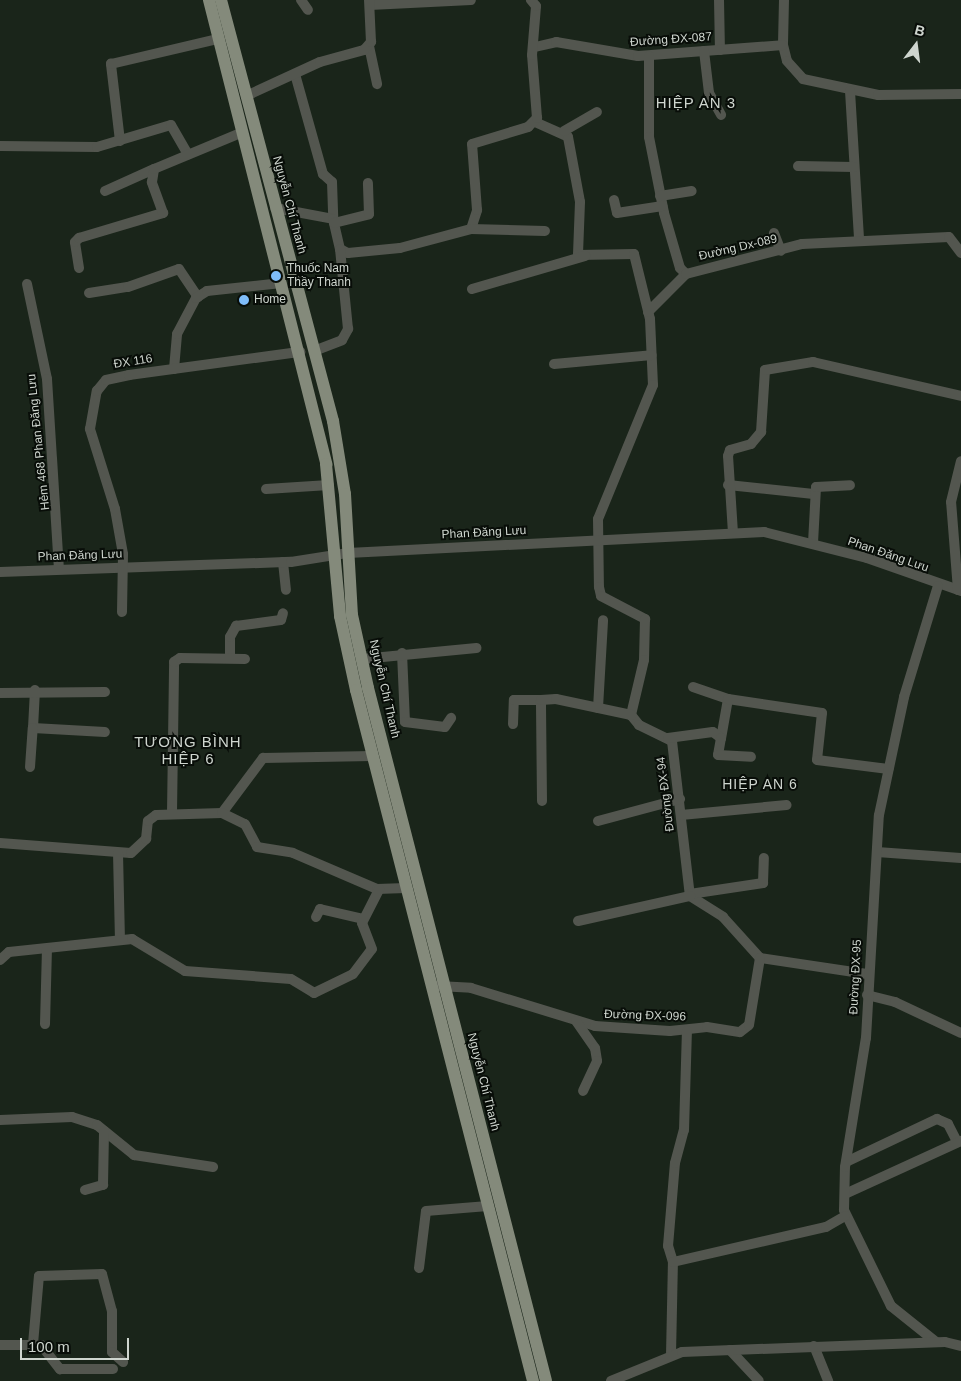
<!DOCTYPE html>
<meta charset="utf-8">
<style>
body{margin:0}
#map{position:relative;width:961px;height:1381px;overflow:hidden;background:#1a251a;font-family:Helvetica,sans-serif}
div>[style]{position:absolute}
.minor>*{height:10px;margin:-5px;padding:0 5px;transform-origin:5px;border-radius:5px;background:#53564f}
.major>*{height:12px;margin:-6px;padding:0 6px;transform-origin:6px;border-radius:6px;background:#848a7b}
.dots>*{width:14px;height:14px;translate:-50% -50%;box-sizing:border-box;border:2px solid #080d08;border-radius:50%}
span{translate:-50% -50%;white-space:nowrap;text-align:center;line-height:1.15;-webkit-text-stroke:4px #080d08;paint-order:stroke}
.street-label{font-size:12px;color:#ced5ce}
.poi-label{font-size:12px;color:#ced5ce}
.left{translate:0 -50%;text-align:left}
.neighbourhood-label{font-size:14px;color:#ced5ce;letter-spacing:1px}
.quarter-label{font-size:15px;color:#ced5ce;letter-spacing:1px}
.north{position:absolute;left:891px;top:20px;width:50px;height:50px;-webkit-text-stroke:4px #080d08;paint-order:stroke;rotate:15deg;font-size:14px;font-weight:700;line-height:20px;text-align:center;color:#ced5ce}
.north::after{content:'';display:block;margin:auto;width:18px;height:22px;background:#ced5ce;clip-path:polygon(50% 0,100% 100%,50% 72%,0 100%)}
.scale{position:absolute;left:20px;top:1338px;width:109px;height:22px;box-sizing:border-box;border:2px solid #ced5ce;border-top:0;padding-left:6px;font-size:15px;line-height:18px;white-space:nowrap;color:#ced5ce;-webkit-text-stroke:4px #080d08;paint-order:stroke}
</style>
<div id="map">
<div class="minor">
<i style="left:301px;top:0;width:12px;rotate:55deg"></i>
<i style="left:719px;top:0;width:50px;rotate:88.9deg"></i>
<i style="left:784px;top:0;width:45px;rotate:91.3deg"></i>
<i style="left:783px;top:45px;width:16px;rotate:76deg"></i>
<i style="left:787px;top:61px;width:24px;rotate:48deg"></i>
<i style="left:803px;top:79px;width:77px;rotate:12deg"></i>
<i style="left:878px;top:95px;width:83px;rotate:-0.7deg"></i>
<i style="left:370px;top:5px;width:101px;rotate:-2.8deg"></i>
<i style="left:369px;top:46px;width:39px;rotate:78deg"></i>
<i style="left:535px;top:47px;width:22px;rotate:-13deg"></i>
<i style="left:556px;top:42px;width:83px;rotate:9.7deg"></i>
<i style="left:638px;top:56px;width:145px;rotate:-4.3deg"></i>
<i style="left:704px;top:51px;width:42px;rotate:83.2deg"></i>
<i style="left:709px;top:93px;width:25px;rotate:61deg"></i>
<i style="left:649px;top:56px;width:81px;rotate:90deg"></i>
<i style="left:649px;top:137px;width:77px;rotate:78.8deg"></i>
<i style="left:664px;top:213px;width:57px;rotate:73.8deg"></i>
<i style="left:680px;top:268px;width:8px;rotate:45deg"></i>
<i style="left:295px;top:74px;width:104px;rotate:74.4deg"></i>
<i style="left:323px;top:174px;width:12px;rotate:42deg"></i>
<i style="left:332px;top:182px;width:37px;rotate:88deg"></i>
<i style="left:850px;top:91px;width:149px;rotate:86.5deg"></i>
<i style="left:246px;top:96px;width:81px;rotate:-24.7deg"></i>
<i style="left:320px;top:62px;width:46px;rotate:-15.3deg"></i>
<i style="left:364px;top:50px;width:11px;rotate:-49deg"></i>
<i style="left:371px;top:42px;width:42px;rotate:-92.7deg"></i>
<i style="left:535px;top:122px;width:36px;rotate:24deg"></i>
<i style="left:568px;top:137px;width:66px;rotate:79.5deg"></i>
<i style="left:580px;top:202px;width:53px;rotate:92.2deg"></i>
<i style="left:578px;top:255px;width:56px;rotate:-1deg"></i>
<i style="left:634px;top:254px;width:67px;rotate:76.2deg"></i>
<i style="left:650px;top:319px;width:66px;rotate:87.4deg"></i>
<i style="left:653px;top:385px;width:145px;rotate:112.3deg"></i>
<i style="left:598px;top:519px;width:68px;rotate:89.2deg"></i>
<i style="left:599px;top:587px;width:9px;rotate:77deg"></i>
<i style="left:601px;top:596px;width:50px;rotate:27.6deg"></i>
<i style="left:645px;top:619px;width:41px;rotate:91.4deg"></i>
<i style="left:644px;top:660px;width:57px;rotate:103.3deg"></i>
<i style="left:631px;top:715px;width:13px;rotate:51deg"></i>
<i style="left:639px;top:725px;width:37px;rotate:26deg"></i>
<i style="left:672px;top:741px;width:156px;rotate:83.4deg"></i>
<i style="left:690px;top:896px;width:39px;rotate:32deg"></i>
<i style="left:723px;top:917px;width:55px;rotate:47.9deg"></i>
<i style="left:760px;top:958px;width:108px;rotate:8.5deg"></i>
<i style="left:564px;top:131px;width:38px;rotate:-30deg"></i>
<i style="left:120px;top:141px;width:78px;rotate:-96.7deg"></i>
<i style="left:111px;top:64px;width:110px;rotate:-13.2deg"></i>
<i style="left:0;top:146px;width:97px;rotate:0.6deg"></i>
<i style="left:97px;top:147px;width:77px;rotate:-16.6deg"></i>
<i style="left:171px;top:125px;width:34px;rotate:60deg"></i>
<i style="left:798px;top:166px;width:56px;rotate:1deg"></i>
<i style="left:105px;top:191px;width:54px;rotate:-24.2deg"></i>
<i style="left:660px;top:196px;width:32px;rotate:-9deg"></i>
<i style="left:614px;top:200px;width:13px;rotate:77deg"></i>
<i style="left:617px;top:213px;width:46px;rotate:-8.8deg"></i>
<i style="left:275px;top:208px;width:59px;rotate:10.7deg"></i>
<i style="left:333px;top:219px;width:31px;rotate:77deg"></i>
<i style="left:340px;top:249px;width:9px;rotate:27deg"></i>
<i style="left:348px;top:253px;width:52px;rotate:-5.5deg"></i>
<i style="left:400px;top:248px;width:73px;rotate:-15deg"></i>
<i style="left:471px;top:229px;width:20px;rotate:-72deg"></i>
<i style="left:477px;top:210px;width:66px;rotate:-94.3deg"></i>
<i style="left:472px;top:144px;width:59px;rotate:-16.9deg"></i>
<i style="left:528px;top:127px;width:13px;rotate:-45deg"></i>
<i style="left:537px;top:118px;width:63px;rotate:-94.5deg"></i>
<i style="left:532px;top:55px;width:49px;rotate:-85.3deg"></i>
<i style="left:536px;top:6px;width:8px;rotate:-130deg"></i>
<i style="left:334px;top:223px;width:36px;rotate:-14deg"></i>
<i style="left:369px;top:214px;width:31px;rotate:-92deg"></i>
<i style="left:471px;top:229px;width:74px;rotate:1.5deg"></i>
<i style="left:774px;top:233px;width:19px;rotate:69deg"></i>
<i style="left:79px;top:268px;width:26px;rotate:-99deg"></i>
<i style="left:75px;top:242px;width:6px;rotate:-45deg"></i>
<i style="left:79px;top:238px;width:88px;rotate:-16.6deg"></i>
<i style="left:163px;top:213px;width:33px;rotate:-110deg"></i>
<i style="left:152px;top:182px;width:13px;rotate:-81deg"></i>
<i style="left:154px;top:169px;width:96px;rotate:-22.6deg"></i>
<i style="left:27px;top:284px;width:97px;rotate:78.1deg"></i>
<i style="left:47px;top:379px;width:190px;rotate:86.4deg"></i>
<i style="left:472px;top:289px;width:118px;rotate:-16.3deg"></i>
<i style="left:89px;top:293px;width:39px;rotate:-9deg"></i>
<i style="left:128px;top:287px;width:54px;rotate:-19.4deg"></i>
<i style="left:179px;top:269px;width:34px;rotate:56deg"></i>
<i style="left:648px;top:312px;width:54px;rotate:-45deg"></i>
<i style="left:686px;top:274px;width:120px;rotate:-14.5deg"></i>
<i style="left:802px;top:244px;width:147px;rotate:-2.7deg"></i>
<i style="left:949px;top:237px;width:20px;rotate:53deg"></i>
<i style="left:314px;top:351px;width:30px;rotate:-21deg"></i>
<i style="left:342px;top:340px;width:13px;rotate:-61deg"></i>
<i style="left:348px;top:329px;width:80px;rotate:-95.7deg"></i>
<i style="left:554px;top:364px;width:98px;rotate:-5.2deg"></i>
<i style="left:174px;top:369px;width:35px;rotate:-85deg"></i>
<i style="left:177px;top:334px;width:41px;rotate:-62.2deg"></i>
<i style="left:196px;top:298px;width:13px;rotate:-32deg"></i>
<i style="left:207px;top:291px;width:75px;rotate:-6.1deg"></i>
<i style="left:728px;top:485px;width:86px;rotate:6deg"></i>
<i style="left:266px;top:489px;width:63px;rotate:-3.6deg"></i>
<i style="left:733px;top:533px;width:77px;rotate:-93.7deg"></i>
<i style="left:728px;top:456px;width:6px;rotate:-72deg"></i>
<i style="left:730px;top:450px;width:22px;rotate:-16deg"></i>
<i style="left:751px;top:444px;width:16px;rotate:-50deg"></i>
<i style="left:761px;top:432px;width:62px;rotate:-86.3deg"></i>
<i style="left:765px;top:370px;width:49px;rotate:-9.5deg"></i>
<i style="left:813px;top:362px;width:152px;rotate:12.9deg"></i>
<i style="left:813px;top:543px;width:56px;rotate:-86.9deg"></i>
<i style="left:816px;top:487px;width:34px;rotate:-3deg"></i>
<i style="left:283px;top:562px;width:28px;rotate:84deg"></i>
<i style="left:0;top:572px;width:291px;rotate:-2deg"></i>
<i style="left:291px;top:562px;width:58px;rotate:-9deg"></i>
<i style="left:348px;top:553px;width:417px;rotate:-2.9deg"></i>
<i style="left:764px;top:532px;width:106px;rotate:14.2deg"></i>
<i style="left:867px;top:558px;width:100px;rotate:19.3deg"></i>
<i style="left:958px;top:590px;width:88px;rotate:-94.5deg"></i>
<i style="left:951px;top:502px;width:42px;rotate:-76.3deg"></i>
<i style="left:122px;top:612px;width:58px;rotate:-89deg"></i>
<i style="left:123px;top:554px;width:46px;rotate:-100.1deg"></i>
<i style="left:115px;top:509px;width:84px;rotate:-107.4deg"></i>
<i style="left:90px;top:429px;width:39px;rotate:-80deg"></i>
<i style="left:97px;top:391px;width:14px;rotate:-51deg"></i>
<i style="left:106px;top:380px;width:24px;rotate:-12deg"></i>
<i style="left:129px;top:375px;width:173px;rotate:-7.7deg"></i>
<i style="left:402px;top:653px;width:69px;rotate:87.5deg"></i>
<i style="left:405px;top:722px;width:40px;rotate:7.1deg"></i>
<i style="left:445px;top:727px;width:11px;rotate:-56deg"></i>
<i style="left:230px;top:658px;width:21px;rotate:-90deg"></i>
<i style="left:230px;top:637px;width:13px;rotate:-61deg"></i>
<i style="left:236px;top:626px;width:45px;rotate:-7.6deg"></i>
<i style="left:281px;top:620px;width:7px;rotate:-74deg"></i>
<i style="left:362px;top:659px;width:115px;rotate:-5.5deg"></i>
<i style="left:693px;top:687px;width:37px;rotate:19deg"></i>
<i style="left:728px;top:699px;width:40px;rotate:100deg"></i>
<i style="left:35px;top:690px;width:38px;rotate:93deg"></i>
<i style="left:33px;top:728px;width:72px;rotate:3.2deg"></i>
<i style="left:0;top:693px;width:105px;rotate:-0.5deg"></i>
<i style="left:728px;top:699px;width:95px;rotate:8.5deg"></i>
<i style="left:822px;top:713px;width:47px;rotate:96.1deg"></i>
<i style="left:817px;top:760px;width:72px;rotate:7.2deg"></i>
<i style="left:598px;top:708px;width:88px;rotate:-86.7deg"></i>
<i style="left:513px;top:724px;width:24px;rotate:-88deg"></i>
<i style="left:514px;top:700px;width:27px"></i>
<i style="left:668px;top:738px;width:45px;rotate:-7.6deg"></i>
<i style="left:713px;top:732px;width:10px;rotate:37deg"></i>
<i style="left:721px;top:738px;width:17px;rotate:100deg"></i>
<i style="left:718px;top:755px;width:33px;rotate:3deg"></i>
<i style="left:30px;top:767px;width:39px;rotate:-86deg"></i>
<i style="left:542px;top:801px;width:101px;rotate:-90.6deg"></i>
<i style="left:541px;top:700px;width:15px;rotate:-4deg"></i>
<i style="left:556px;top:699px;width:77px;rotate:12deg"></i>
<i style="left:172px;top:813px;width:151px;rotate:-89.2deg"></i>
<i style="left:174px;top:662px;width:7px;rotate:-34deg"></i>
<i style="left:180px;top:658px;width:65px;rotate:0.9deg"></i>
<i style="left:222px;top:813px;width:69px;rotate:-53.3deg"></i>
<i style="left:263px;top:758px;width:109px;rotate:-1.1deg"></i>
<i style="left:681px;top:815px;width:106px;rotate:-5.4deg"></i>
<i style="left:598px;top:821px;width:85px;rotate:-15deg"></i>
<i style="left:0;top:843px;width:131px;rotate:4.4deg"></i>
<i style="left:131px;top:853px;width:21px;rotate:-43deg"></i>
<i style="left:146px;top:839px;width:18px;rotate:-84deg"></i>
<i style="left:148px;top:821px;width:10px;rotate:-37deg"></i>
<i style="left:156px;top:815px;width:66px;rotate:-1.7deg"></i>
<i style="left:222px;top:813px;width:25px;rotate:26deg"></i>
<i style="left:245px;top:824px;width:26px;rotate:62deg"></i>
<i style="left:257px;top:847px;width:36px;rotate:9deg"></i>
<i style="left:293px;top:853px;width:91px;rotate:23.2deg"></i>
<i style="left:377px;top:889px;width:29px;rotate:-2deg"></i>
<i style="left:877px;top:852px;width:84px;rotate:4.1deg"></i>
<i style="left:118px;top:853px;width:86px;rotate:88.7deg"></i>
<i style="left:690px;top:894px;width:74px;rotate:-8.6deg"></i>
<i style="left:763px;top:883px;width:25px;rotate:-88deg"></i>
<i style="left:316px;top:917px;width:9px;rotate:-63deg"></i>
<i style="left:320px;top:909px;width:44px;rotate:13.1deg"></i>
<i style="left:578px;top:921px;width:115px;rotate:-12.6deg"></i>
<i style="left:0;top:960px;width:12px;rotate:-42deg"></i>
<i style="left:9px;top:952px;width:124px;rotate:-6deg"></i>
<i style="left:132px;top:939px;width:62px;rotate:31.1deg"></i>
<i style="left:185px;top:971px;width:106px;rotate:4.3deg"></i>
<i style="left:291px;top:979px;width:27px;rotate:31deg"></i>
<i style="left:314px;top:993px;width:43px;rotate:-26deg"></i>
<i style="left:353px;top:974px;width:31px;rotate:-53deg"></i>
<i style="left:372px;top:949px;width:28px;rotate:-111deg"></i>
<i style="left:362px;top:923px;width:38px;rotate:-63deg"></i>
<i style="left:438px;top:986px;width:33px;rotate:3deg"></i>
<i style="left:471px;top:988px;width:130px;rotate:17deg"></i>
<i style="left:595px;top:1026px;width:75px;rotate:3.8deg"></i>
<i style="left:670px;top:1031px;width:37px;rotate:-6deg"></i>
<i style="left:707px;top:1027px;width:33px;rotate:9deg"></i>
<i style="left:740px;top:1032px;width:11px;rotate:-38deg"></i>
<i style="left:749px;top:1025px;width:68px;rotate:-80.7deg"></i>
<i style="left:867px;top:995px;width:29px;rotate:14deg"></i>
<i style="left:895px;top:1002px;width:73px;rotate:25.2deg"></i>
<i style="left:576px;top:1021px;width:33px;rotate:55deg"></i>
<i style="left:595px;top:1048px;width:13px;rotate:81deg"></i>
<i style="left:597px;top:1061px;width:33px;rotate:115deg"></i>
<i style="left:45px;top:1024px;width:75px;rotate:-88.5deg"></i>
<i style="left:0;top:1120px;width:72px;rotate:-2.4deg"></i>
<i style="left:72px;top:1117px;width:26px;rotate:18deg"></i>
<i style="left:97px;top:1125px;width:48px;rotate:39deg"></i>
<i style="left:134px;top:1155px;width:80px;rotate:8.6deg"></i>
<i style="left:846px;top:1162px;width:101px;rotate:-25.3deg"></i>
<i style="left:937px;top:1119px;width:12px;rotate:24deg"></i>
<i style="left:948px;top:1124px;width:20px;rotate:63deg"></i>
<i style="left:85px;top:1190px;width:19px;rotate:-16deg"></i>
<i style="left:103px;top:1185px;width:54px;rotate:-88.9deg"></i>
<i style="left:845px;top:1194px;width:128px;rotate:-24.6deg"></i>
<i style="left:673px;top:1262px;width:17px;rotate:-107deg"></i>
<i style="left:668px;top:1246px;width:83px;rotate:-85.2deg"></i>
<i style="left:675px;top:1163px;width:34px;rotate:-75deg"></i>
<i style="left:684px;top:1130px;width:99px;rotate:-88.3deg"></i>
<i style="left:419px;top:1268px;width:57px;rotate:-83deg"></i>
<i style="left:426px;top:1211px;width:62px;rotate:-4.6deg"></i>
<i style="left:936px;top:1342px;width:58px;rotate:-141.3deg"></i>
<i style="left:891px;top:1306px;width:107px;rotate:-116.1deg"></i>
<i style="left:844px;top:1210px;width:43px;rotate:-88.7deg"></i>
<i style="left:845px;top:1167px;width:131px;rotate:-80.8deg"></i>
<i style="left:866px;top:1038px;width:223px;rotate:-86.7deg"></i>
<i style="left:879px;top:815px;width:121px;rotate:-78deg"></i>
<i style="left:904px;top:697px;width:116px;rotate:-73deg"></i>
<i style="left:33px;top:1344px;width:68px;rotate:-85deg"></i>
<i style="left:39px;top:1276px;width:63px;rotate:-1.8deg"></i>
<i style="left:102px;top:1274px;width:38px;rotate:75deg"></i>
<i style="left:112px;top:1311px;width:41px;rotate:90deg"></i>
<i style="left:112px;top:1352px;width:15px;rotate:42deg"></i>
<i style="left:0;top:1345px;width:41px"></i>
<i style="left:41px;top:1345px;width:31px;rotate:52deg"></i>
<i style="left:60px;top:1369px;width:53px"></i>
<i style="left:814px;top:1346px;width:38px;rotate:68deg"></i>
<i style="left:730px;top:1350px;width:42px;rotate:46.9deg"></i>
<i style="left:671px;top:1355px;width:93px;rotate:-88.8deg"></i>
<i style="left:673px;top:1262px;width:157px;rotate:-12.9deg"></i>
<i style="left:826px;top:1227px;width:22px;rotate:-30deg"></i>
<i style="left:611px;top:1381px;width:77px;rotate:-22.2deg"></i>
<i style="left:682px;top:1352px;width:263px;rotate:-2.2deg"></i>
<i style="left:945px;top:1342px;width:16px;rotate:14deg"></i>
</div>
<div class="major">
<i style="left:209px;top:0;width:479px;rotate:75.8deg"></i>
<i style="left:326px;top:464px;width:153px;rotate:84.7deg"></i>
<i style="left:340px;top:616px;width:76px;rotate:77.8deg"></i>
<i style="left:356px;top:690px;width:713px;rotate:75.63deg"></i>
<i style="left:221px;top:0;width:436px;rotate:75.1deg"></i>
<i style="left:333px;top:421px;width:74px;rotate:80.7deg"></i>
<i style="left:345px;top:494px;width:121px;rotate:86.7deg"></i>
<i style="left:352px;top:615px;width:75px;rotate:77.6deg"></i>
<i style="left:368px;top:688px;width:715px;rotate:75.59deg"></i>
</div>
<div class="dots">
<i style="left:276px;top:276px;background:#7fbdfa"></i>
<i style="left:244px;top:300px;background:#7fbdfa"></i>
</div>
<div class="street-label">
<span style="left:671px;top:40px;rotate:-4deg">Đường ĐX-087</span>
<span style="left:289px;top:205px;rotate:75deg">Nguyễn Chí Thanh</span>
<span style="left:738px;top:248px;rotate:-13deg">Đường Dx-089</span>
<span style="left:133px;top:362px;rotate:-9deg">ĐX 116</span>
<span style="left:39px;top:442px;rotate:-96deg">Hẻm 468 Phan Đăng Lưu</span>
<span style="left:484px;top:533px;rotate:-3deg">Phan Đăng Lưu</span>
<span style="left:888px;top:555px;rotate:19deg">Phan Đăng Lưu</span>
<span style="left:80px;top:556px;rotate:-2deg">Phan Đăng Lưu</span>
<span style="left:384px;top:689px;rotate:77deg">Nguyễn Chí Thanh</span>
<span style="left:666px;top:794px;rotate:-97deg">Đường ĐX-94</span>
<span style="left:856px;top:977px;rotate:-87deg">Đường ĐX-95</span>
<span style="left:645px;top:1016px;rotate:2deg">Đường ĐX-096</span>
<span style="left:483px;top:1082px;rotate:76deg">Nguyễn Chí Thanh</span>
</div>
<div class="poi-label">
<span class="left" style="left:287px;top:276px">Thuốc Nam<br>Thầy Thanh</span>
<span class="left" style="left:254px;top:300px">Home</span>
</div>
<div class="neighbourhood-label">
<span style="left:760px;top:784px">HIỆP AN 6</span>
</div>
<div class="quarter-label">
<span style="left:696px;top:103px">HIỆP AN 3</span>
<span style="left:188px;top:750px">TƯƠNG BÌNH<br>HIỆP 6</span>
</div>
<div class="north">B</div>
<div class="scale">100 m</div>
</div>
